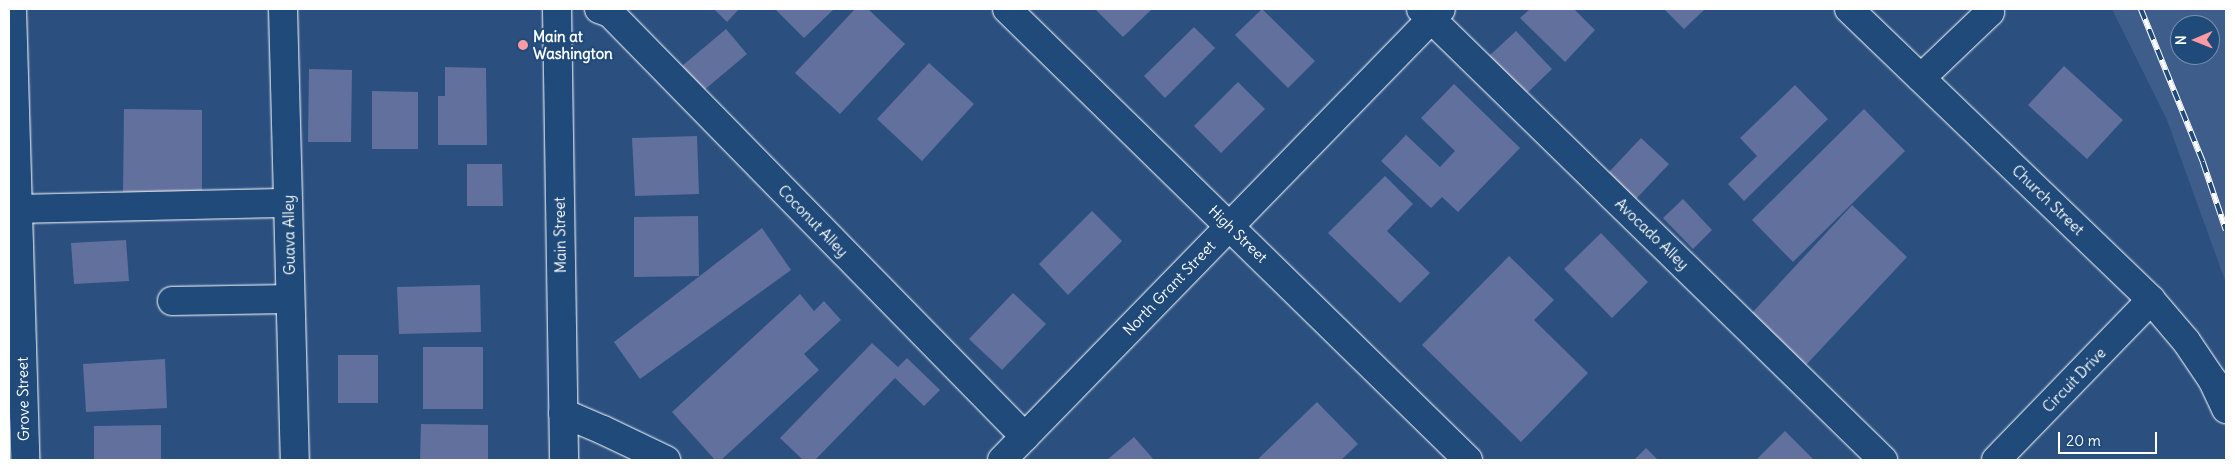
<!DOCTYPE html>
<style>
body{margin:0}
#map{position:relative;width:2235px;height:469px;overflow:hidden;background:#2b5080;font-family:Delius,sans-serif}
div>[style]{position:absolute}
.built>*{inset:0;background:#3f5d8a}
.building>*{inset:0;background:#61709c}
.roads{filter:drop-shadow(0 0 1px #fff) drop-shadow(0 0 1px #fff)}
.minor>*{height:28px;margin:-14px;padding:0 14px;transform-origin:14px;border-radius:14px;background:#1f4a7a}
.rail>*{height:5.5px;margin-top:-2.75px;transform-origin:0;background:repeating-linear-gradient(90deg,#1f4a7a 0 11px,#fff 0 22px);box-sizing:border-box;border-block:1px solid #fff}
.dots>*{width:14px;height:14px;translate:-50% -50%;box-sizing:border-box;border:2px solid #1f4a7a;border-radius:50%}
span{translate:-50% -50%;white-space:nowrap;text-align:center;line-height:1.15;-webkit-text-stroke:4px #1f4a7a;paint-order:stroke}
.poi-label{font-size:15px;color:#fff;font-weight:700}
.left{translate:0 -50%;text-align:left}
.street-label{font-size:15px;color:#fff}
.frame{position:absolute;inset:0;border:10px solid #fff;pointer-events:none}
.north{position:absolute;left:2170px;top:15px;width:50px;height:50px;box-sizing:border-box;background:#1f4a7a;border:1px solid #7992af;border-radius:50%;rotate:269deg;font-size:14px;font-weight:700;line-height:20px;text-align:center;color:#fff}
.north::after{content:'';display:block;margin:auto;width:18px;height:22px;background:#ff9aa2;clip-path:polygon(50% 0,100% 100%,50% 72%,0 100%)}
.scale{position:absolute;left:2058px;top:432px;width:99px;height:22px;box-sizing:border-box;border:2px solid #fff;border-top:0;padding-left:6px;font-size:15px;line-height:18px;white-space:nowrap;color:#fff;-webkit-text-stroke:4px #1f4a7a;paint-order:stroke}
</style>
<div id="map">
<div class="built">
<i style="clip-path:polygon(evenodd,2112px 9px,2226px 9px,2226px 283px,2167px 120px,2112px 9px,2180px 25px,2210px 25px,2210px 55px,2180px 55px,2180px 25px)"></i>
</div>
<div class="building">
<i style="clip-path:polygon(714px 9px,739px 9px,727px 22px)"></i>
<i style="clip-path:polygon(775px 9px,834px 9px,804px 38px)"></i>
<i style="clip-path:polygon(855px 9px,868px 9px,905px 44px,840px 114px,795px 73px)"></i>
<i style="clip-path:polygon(1095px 9px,1152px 9px,1123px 37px)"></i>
<i style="clip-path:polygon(1262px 9px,1315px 61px,1288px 88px,1235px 35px)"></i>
<i style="clip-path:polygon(1530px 9px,1574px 9px,1595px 30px,1565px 62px,1520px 18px)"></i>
<i style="clip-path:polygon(1664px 9px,1705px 9px,1684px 29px)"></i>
<i style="clip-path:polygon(1194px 27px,1215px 48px,1165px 98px,1144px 76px)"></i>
<i style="clip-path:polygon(726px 29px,747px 54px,703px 91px,682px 66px)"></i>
<i style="clip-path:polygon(1516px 31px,1552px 69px,1525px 95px,1488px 57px)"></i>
<i style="clip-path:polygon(929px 63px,974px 104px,922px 161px,877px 119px)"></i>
<i style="clip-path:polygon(2064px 66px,2123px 120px,2087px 159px,2028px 105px)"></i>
<i style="clip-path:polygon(445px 67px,486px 68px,487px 145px,438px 145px,438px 96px,445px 96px)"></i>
<i style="clip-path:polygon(309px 69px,352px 70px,351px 142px,308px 142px)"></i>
<i style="clip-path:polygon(1238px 82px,1265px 109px,1221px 153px,1194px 126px)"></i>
<i style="clip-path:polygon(1454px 84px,1520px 148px,1458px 212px,1442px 197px,1431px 208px,1381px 161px,1406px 135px,1440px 167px,1455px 151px,1421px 118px)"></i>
<i style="clip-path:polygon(1795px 85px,1828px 119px,1744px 201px,1728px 184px,1757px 156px,1740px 138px)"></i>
<i style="clip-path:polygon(372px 91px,418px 92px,418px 149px,372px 149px)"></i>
<i style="clip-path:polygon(124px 109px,202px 110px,202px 196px,123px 196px)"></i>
<i style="clip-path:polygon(1864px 109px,1905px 151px,1793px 262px,1752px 220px)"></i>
<i style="clip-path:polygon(697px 136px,699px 194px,635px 196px,632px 138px)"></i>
<i style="clip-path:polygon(1641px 138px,1669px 164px,1636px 199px,1608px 173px)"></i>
<i style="clip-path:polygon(467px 164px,502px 164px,503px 206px,467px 206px)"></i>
<i style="clip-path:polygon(1385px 176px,1413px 204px,1387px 231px,1430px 273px,1400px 303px,1328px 233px)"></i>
<i style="clip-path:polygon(1683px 199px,1712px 230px,1693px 249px,1663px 218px)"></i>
<i style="clip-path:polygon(1852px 205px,1907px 257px,1806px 365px,1751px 314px)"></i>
<i style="clip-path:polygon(1092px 211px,1122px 241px,1068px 295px,1039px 264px)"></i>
<i style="clip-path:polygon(698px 216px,699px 276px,634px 277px,634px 217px)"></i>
<i style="clip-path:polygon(762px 228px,791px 270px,640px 379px,614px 342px)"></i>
<i style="clip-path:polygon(1601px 233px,1648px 282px,1612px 318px,1564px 269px)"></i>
<i style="clip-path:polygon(126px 240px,129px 281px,74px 284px,71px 243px)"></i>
<i style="clip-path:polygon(1509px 256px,1554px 300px,1534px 320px,1588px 373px,1521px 442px,1422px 345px)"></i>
<i style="clip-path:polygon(480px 285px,481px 332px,399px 334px,397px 287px)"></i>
<i style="clip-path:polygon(1013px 293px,1046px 324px,1002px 370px,969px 339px)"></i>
<i style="clip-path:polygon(800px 294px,814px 311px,824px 301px,841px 320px,804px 354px,819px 370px,721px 460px,715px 460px,672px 412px)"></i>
<i style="clip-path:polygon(872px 343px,898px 367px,907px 358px,940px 390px,924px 406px,895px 378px,815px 460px,803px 460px,780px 438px)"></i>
<i style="clip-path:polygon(423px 347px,483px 347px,483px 409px,423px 409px)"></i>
<i style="clip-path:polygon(338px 355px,378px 355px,378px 403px,338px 403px)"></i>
<i style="clip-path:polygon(165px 359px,167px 408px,86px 412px,83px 364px)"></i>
<i style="clip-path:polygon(1317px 402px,1358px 444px,1341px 460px,1257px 460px)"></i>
<i style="clip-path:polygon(421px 424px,488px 425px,488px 460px,420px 460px)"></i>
<i style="clip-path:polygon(161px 425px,161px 460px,94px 460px,94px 426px)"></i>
<i style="clip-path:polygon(1785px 431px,1814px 460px,1756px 460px)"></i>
<i style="clip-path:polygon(1134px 437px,1154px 460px,1107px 460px)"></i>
<i style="clip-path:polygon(1646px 448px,1658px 460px,1634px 460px)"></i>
</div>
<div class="roads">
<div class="minor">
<i style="left:12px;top:9px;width:451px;rotate:88.3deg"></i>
<i style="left:283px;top:9px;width:451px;rotate:88.5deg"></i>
<i style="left:557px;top:9px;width:451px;rotate:89.1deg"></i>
<i style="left:599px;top:9px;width:12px;rotate:20deg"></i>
<i style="left:610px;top:13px;width:593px;rotate:45.61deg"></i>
<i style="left:1007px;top:9px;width:645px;rotate:44.37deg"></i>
<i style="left:1421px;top:9px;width:646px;rotate:44.31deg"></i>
<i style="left:1849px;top:9px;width:419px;rotate:43.9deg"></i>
<i style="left:2151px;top:300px;width:54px;rotate:49.5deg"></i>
<i style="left:2186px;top:341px;width:48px;rotate:56deg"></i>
<i style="left:2213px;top:381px;width:31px;rotate:65deg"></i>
<i style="left:1921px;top:78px;width:95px;rotate:-43.7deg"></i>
<i style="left:1990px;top:12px;width:4px;rotate:-135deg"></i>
<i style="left:18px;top:209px;width:270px;rotate:-1.3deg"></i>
<i style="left:172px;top:301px;width:118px;rotate:-1deg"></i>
<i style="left:563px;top:413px;width:43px;rotate:23deg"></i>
<i style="left:603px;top:430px;width:70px;rotate:25.5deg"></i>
<i style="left:1002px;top:460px;width:629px;rotate:-45.77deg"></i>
<i style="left:1996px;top:460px;width:223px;rotate:-45.9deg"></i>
</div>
</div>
<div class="rail">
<i style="left:2141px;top:9px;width:165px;rotate:67.9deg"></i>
<i style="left:2203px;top:162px;width:72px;rotate:71.3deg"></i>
</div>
<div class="dots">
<i style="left:523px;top:45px;background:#ff9aa2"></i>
</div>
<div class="poi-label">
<span class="left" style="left:533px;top:45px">Main at<br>Washington</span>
</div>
<div class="street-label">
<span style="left:2048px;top:200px;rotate:44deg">Church Street</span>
<span style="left:813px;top:221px;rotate:46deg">Coconut Alley</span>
<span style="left:1238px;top:234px;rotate:44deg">High Street</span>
<span style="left:1652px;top:234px;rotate:44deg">Avocado Alley</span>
<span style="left:289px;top:235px;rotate:-91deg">Guava Alley</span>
<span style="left:560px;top:235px;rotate:-91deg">Main Street</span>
<span style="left:1169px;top:288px;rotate:-46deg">North Grant Street</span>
<span style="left:2074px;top:380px;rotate:-46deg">Circuit Drive</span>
<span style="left:23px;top:399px;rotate:-91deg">Grove Street</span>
</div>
<div class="frame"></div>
<div class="north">N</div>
<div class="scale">20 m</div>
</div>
